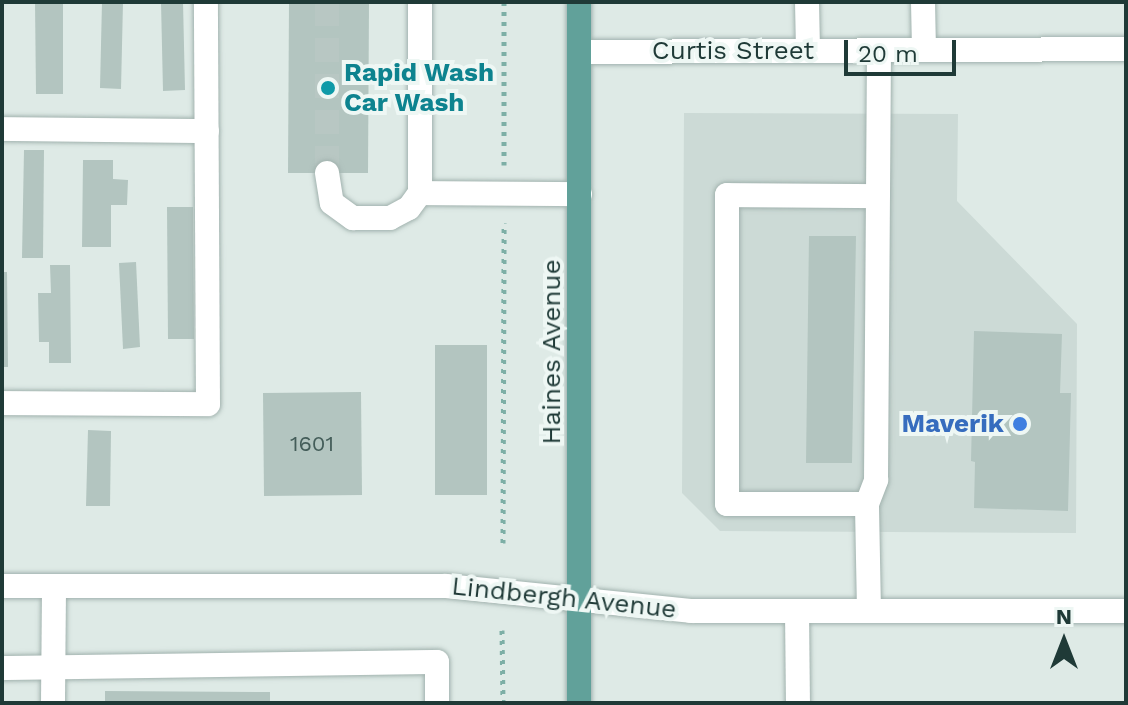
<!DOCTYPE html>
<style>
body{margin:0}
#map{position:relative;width:1128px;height:705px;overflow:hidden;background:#deeae6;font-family:"Work Sans",sans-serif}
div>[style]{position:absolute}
.built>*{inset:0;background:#ccdad6}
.building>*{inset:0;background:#b3c5c0}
.minor-tunnel>*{height:24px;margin-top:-12px;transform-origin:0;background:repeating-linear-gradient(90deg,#b8c7c3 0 24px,transparent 0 36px)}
.path>*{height:5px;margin-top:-2.5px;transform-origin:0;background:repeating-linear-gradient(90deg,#7dafa6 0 4px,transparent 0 10px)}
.roads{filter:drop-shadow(0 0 2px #a1b2ae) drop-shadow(0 0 2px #a1b2ae)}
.minor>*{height:24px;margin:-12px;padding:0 12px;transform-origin:12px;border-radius:12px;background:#fff}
.major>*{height:24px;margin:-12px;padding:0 12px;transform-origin:12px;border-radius:12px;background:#61a19a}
.dots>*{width:22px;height:22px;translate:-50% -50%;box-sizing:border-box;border:4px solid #eef7f4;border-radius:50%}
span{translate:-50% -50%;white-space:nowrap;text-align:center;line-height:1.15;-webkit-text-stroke:8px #eef7f4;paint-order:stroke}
.number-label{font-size:22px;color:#445d59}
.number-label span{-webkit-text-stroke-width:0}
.street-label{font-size:26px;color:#1f3a37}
.culture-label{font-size:26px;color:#0d838f;font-weight:700}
.left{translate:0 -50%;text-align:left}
.shop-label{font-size:26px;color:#366cbe;font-weight:700}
.right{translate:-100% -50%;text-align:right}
.frame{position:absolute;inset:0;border:4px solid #1f3a37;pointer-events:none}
.north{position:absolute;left:1024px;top:601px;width:80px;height:80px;-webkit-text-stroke:6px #eef7f4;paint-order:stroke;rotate:0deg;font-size:22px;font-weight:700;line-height:32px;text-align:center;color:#1f3a37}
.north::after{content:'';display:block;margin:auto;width:28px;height:36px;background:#1f3a37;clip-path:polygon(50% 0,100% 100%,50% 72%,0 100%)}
.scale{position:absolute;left:844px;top:40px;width:112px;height:36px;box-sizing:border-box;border:4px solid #1f3a37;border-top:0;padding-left:10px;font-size:24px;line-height:28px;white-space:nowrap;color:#1f3a37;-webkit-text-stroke:6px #eef7f4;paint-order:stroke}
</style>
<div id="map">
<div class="built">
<i style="clip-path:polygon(684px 113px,958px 114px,957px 201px,1077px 324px,1076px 533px,720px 531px,682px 493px)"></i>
</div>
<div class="building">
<i style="clip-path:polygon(35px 2px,63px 2px,63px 94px,36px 94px)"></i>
<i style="clip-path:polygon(102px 2px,123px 2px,121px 89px,100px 88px)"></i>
<i style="clip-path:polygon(161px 2px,183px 2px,185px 90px,163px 91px)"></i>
<i style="clip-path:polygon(289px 2px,369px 2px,368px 173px,288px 173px)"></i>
<i style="clip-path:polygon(24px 150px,44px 150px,43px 258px,22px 258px)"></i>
<i style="clip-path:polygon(83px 160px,113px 160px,113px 179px,128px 180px,127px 205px,111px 205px,111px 247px,82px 247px)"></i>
<i style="clip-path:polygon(167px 207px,193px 207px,194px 339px,168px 339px)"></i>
<i style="clip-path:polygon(809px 236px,856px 236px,852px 463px,806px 463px)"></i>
<i style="clip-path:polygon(136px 262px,140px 347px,123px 349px,119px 263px)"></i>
<i style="clip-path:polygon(50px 265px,70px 265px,71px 363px,49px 363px,49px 342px,39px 342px,38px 293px,51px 293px)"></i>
<i style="clip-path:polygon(2px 272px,7px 272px,8px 367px,2px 367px)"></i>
<i style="clip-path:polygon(974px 331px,1062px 334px,1060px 393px,1071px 393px,1068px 511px,974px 508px,975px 462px,971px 461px)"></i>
<i style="clip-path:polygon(435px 345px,487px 345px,487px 495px,435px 495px)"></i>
<i style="clip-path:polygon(361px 392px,362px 495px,264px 496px,263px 393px)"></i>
<i style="clip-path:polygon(88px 430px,111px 431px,110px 506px,86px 506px)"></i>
<i style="clip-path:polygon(105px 691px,270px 692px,270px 703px,105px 703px)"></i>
</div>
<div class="minor-tunnel">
<i style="left:327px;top:2px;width:171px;rotate:90deg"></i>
</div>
<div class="path">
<i style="left:504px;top:2px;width:163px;rotate:90deg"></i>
<i style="left:503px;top:543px;width:320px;rotate:-89.8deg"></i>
<i style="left:502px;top:630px;width:73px;rotate:89.2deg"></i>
</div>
<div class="roads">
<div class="minor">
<i style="left:807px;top:2px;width:49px;rotate:88.8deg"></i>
<i style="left:923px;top:2px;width:48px;rotate:88.8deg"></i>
<i style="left:580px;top:52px;width:546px;rotate:-0.31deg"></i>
<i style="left:2px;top:129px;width:205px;rotate:0.6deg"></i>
<i style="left:327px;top:173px;width:30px;rotate:81deg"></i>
<i style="left:332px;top:203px;width:26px;rotate:36deg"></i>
<i style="left:353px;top:218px;width:37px"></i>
<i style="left:390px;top:218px;width:21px;rotate:-28deg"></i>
<i style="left:409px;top:208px;width:19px;rotate:-54deg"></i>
<i style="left:420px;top:193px;width:191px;rotate:-90deg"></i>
<i style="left:420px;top:193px;width:160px;rotate:0.4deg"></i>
<i style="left:2px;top:403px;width:206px;rotate:0.3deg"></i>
<i style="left:208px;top:404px;width:402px;rotate:-90.3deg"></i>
<i style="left:867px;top:504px;width:140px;rotate:180deg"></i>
<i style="left:727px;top:504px;width:309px;rotate:-90deg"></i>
<i style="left:727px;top:195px;width:151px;rotate:0.4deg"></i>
<i style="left:2px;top:586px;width:444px"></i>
<i style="left:446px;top:586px;width:246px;rotate:5.8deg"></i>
<i style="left:691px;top:611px;width:435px"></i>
<i style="left:797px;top:611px;width:92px;rotate:89.4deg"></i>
<i style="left:869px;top:611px;width:107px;rotate:-91.1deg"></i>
<i style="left:867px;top:504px;width:26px;rotate:-69deg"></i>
<i style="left:876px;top:480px;width:430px;rotate:-89.6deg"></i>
<i style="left:2px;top:668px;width:435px;rotate:-0.8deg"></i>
<i style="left:437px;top:662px;width:41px;rotate:90deg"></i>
<i style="left:53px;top:703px;width:117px;rotate:-89.5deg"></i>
</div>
<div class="major">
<i style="left:579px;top:703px;width:701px;rotate:-90deg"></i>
</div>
</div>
<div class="dots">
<i style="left:328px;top:88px;background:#0f9aa8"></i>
<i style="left:1020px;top:424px;background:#3f7fe0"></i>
</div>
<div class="number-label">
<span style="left:312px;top:444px">1601</span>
</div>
<div class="street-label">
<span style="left:733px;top:51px">Curtis Street</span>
<span style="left:552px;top:352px;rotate:-90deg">Haines Avenue</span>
<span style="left:564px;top:598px;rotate:6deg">Lindbergh Avenue</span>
</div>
<div class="culture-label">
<span class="left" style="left:344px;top:88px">Rapid Wash<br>Car Wash</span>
</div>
<div class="shop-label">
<span class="right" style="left:1004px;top:424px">Maverik</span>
</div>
<div class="frame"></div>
<div class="north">N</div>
<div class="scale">20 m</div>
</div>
